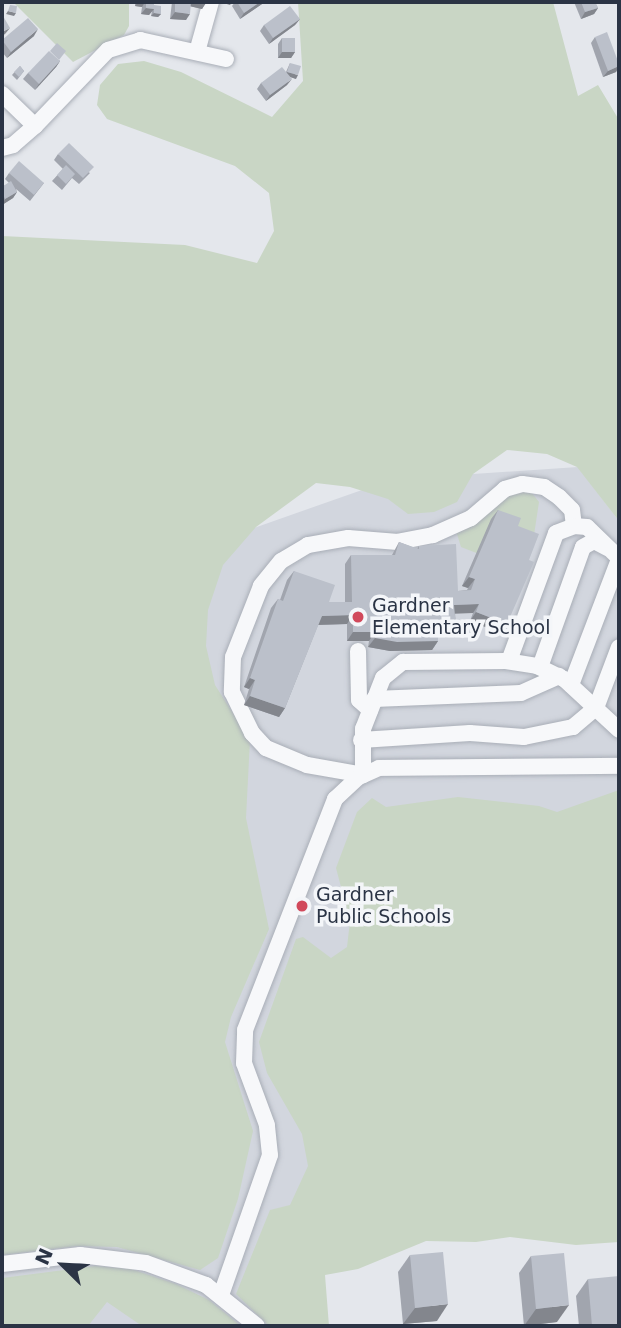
<!DOCTYPE html>
<style>
body{margin:0}
#map{position:relative;width:621px;height:1328px;overflow:hidden;background:#e4e7ec;font-family:"DejaVu Sans",sans-serif}
div>[style]{position:absolute}
.built>*{inset:0;background:#d2d6de}
.green>*{inset:0;background:#c9d6c5}
.roads{filter:drop-shadow(0 0 2px #a9aeb7) drop-shadow(0 0 2px #a9aeb7)}
.minor>*{height:16px;margin:-8px;padding:0 8px;transform-origin:8px;border-radius:8px;background:#f7f8fa}
.wall>*{inset:0;background:#a1a5ae}
.shaded-wall>*{inset:0;background:#83868d}
.building>*{inset:0;background:#bbc0ca}
.dots>*{width:19px;height:19px;translate:-50% -50%;box-sizing:border-box;border:4px solid #f4f6f9;border-radius:50%}
span{translate:-50% -50%;white-space:nowrap;text-align:center;line-height:1.15;-webkit-text-stroke:7px #f4f6f9;paint-order:stroke}
.poi-label{font-size:19px;color:#2b3445}
.left{translate:0 -50%;text-align:left}
.frame{position:absolute;inset:0;border:4px solid #2b3445;pointer-events:none}
.north{position:absolute;left:28px;top:1230px;width:70px;height:70px;-webkit-text-stroke:5px #f4f6f9;paint-order:stroke;rotate:294deg;font-size:19px;font-weight:700;line-height:28px;text-align:center;color:#2b3445}
.north::after{content:'';display:block;margin:auto;width:24px;height:32px;background:#2b3445;clip-path:polygon(50% 0,100% 100%,50% 72%,0 100%)}
</style>
<div id="map">
<div class="built">
<i style="clip-path:polygon(578px 467px,619px 521px,619px 820px,313px 1255px,318px 1326px,2px 1326px,2px 1025px,211px 543px,362px 490px,473px 474px)"></i>
</div>
<div class="green">
<i style="clip-path:polygon(13px 2px,129px 2px,129px 26px,124px 35px,73px 62px)"></i>
<i style="clip-path:polygon(298px 2px,553px 2px,578px 96px,598px 85px,619px 120px,619px 521px,577px 467px,547px 454px,507px 450px,473px 474px,457px 502px,434px 512px,408px 514px,388px 499px,350px 487px,316px 483px,256px 527px,223px 565px,208px 610px,206px 646px,215px 685px,250px 740px,246px 818px,269px 929px,231px 1017px,225px 1042px,253px 1131px,238px 1199px,218px 1258px,200px 1270px,117px 1247px,77px 1246px,2px 1255px,2px 236px,185px 245px,257px 263px,274px 231px,269px 193px,235px 166px,107px 119px,97px 105px,100px 85px,118px 64px,144px 61px,181px 72px,272px 117px,303px 81px)"></i>
<i style="clip-path:polygon(517px 490px,532px 493px,539px 502px,534px 535px,479px 554px,461px 547px,456px 531px)"></i>
<i style="clip-path:polygon(619px 790px,619px 1242px,576px 1245px,510px 1237px,476px 1242px,426px 1241px,358px 1269px,325px 1275px,329px 1326px,269px 1326px,236px 1294px,270px 1210px,290px 1205px,308px 1166px,302px 1134px,267px 1073px,259px 1042px,296px 939px,303px 937px,331px 958px,347px 947px,350px 921px,336px 868px,357px 812px,372px 798px,386px 807px,458px 797px,539px 806px,557px 812px)"></i>
<i style="clip-path:polygon(95px 1266px,131px 1269px,176px 1284px,209px 1300px,241px 1326px,142px 1326px,107px 1302px,88px 1326px,2px 1326px,2px 1278px)"></i>
</div>
<div class="roads">
<div class="minor">
<i style="left:197px;top:52px;width:52px;rotate:-74.4deg"></i>
<i style="left:2px;top:94px;width:46px;rotate:44.1deg"></i>
<i style="left:2px;top:148px;width:11px;rotate:-15deg"></i>
<i style="left:13px;top:145px;width:29px;rotate:-41deg"></i>
<i style="left:35px;top:126px;width:105px;rotate:-46.2deg"></i>
<i style="left:108px;top:50px;width:34px;rotate:-17deg"></i>
<i style="left:140px;top:40px;width:88px;rotate:12.5deg"></i>
<i style="left:574px;top:526px;width:16px;rotate:-97deg"></i>
<i style="left:572px;top:510px;width:18px;rotate:-135deg"></i>
<i style="left:559px;top:497px;width:18px;rotate:-146deg"></i>
<i style="left:544px;top:487px;width:22px;rotate:-172deg"></i>
<i style="left:522px;top:484px;width:18px;rotate:164deg"></i>
<i style="left:505px;top:489px;width:45px;rotate:139.5deg"></i>
<i style="left:471px;top:518px;width:42px;rotate:155.9deg"></i>
<i style="left:433px;top:535px;width:36px;rotate:169deg"></i>
<i style="left:398px;top:542px;width:50px;rotate:-175.4deg"></i>
<i style="left:348px;top:538px;width:41px;rotate:170.1deg"></i>
<i style="left:308px;top:545px;width:31px;rotate:149deg"></i>
<i style="left:281px;top:561px;width:32px;rotate:129deg"></i>
<i style="left:261px;top:586px;width:76px;rotate:111.5deg"></i>
<i style="left:233px;top:657px;width:35px;rotate:92deg"></i>
<i style="left:232px;top:692px;width:46px;rotate:64deg"></i>
<i style="left:252px;top:733px;width:21px;rotate:47deg"></i>
<i style="left:266px;top:748px;width:44px;rotate:22.5deg"></i>
<i style="left:307px;top:765px;width:57px;rotate:10.1deg"></i>
<i style="left:363px;top:775px;width:46px;rotate:-90deg"></i>
<i style="left:363px;top:729px;width:55px;rotate:-68.6deg"></i>
<i style="left:383px;top:678px;width:26px;rotate:-39deg"></i>
<i style="left:403px;top:662px;width:103px;rotate:-0.6deg"></i>
<i style="left:506px;top:661px;width:31px;rotate:9deg"></i>
<i style="left:537px;top:666px;width:30px;rotate:26deg"></i>
<i style="left:564px;top:679px;width:75px;rotate:42.8deg"></i>
<i style="left:358px;top:651px;width:49px;rotate:88.8deg"></i>
<i style="left:359px;top:700px;width:15px;rotate:42deg"></i>
<i style="left:509px;top:661px;width:136px;rotate:-69.8deg"></i>
<i style="left:556px;top:533px;width:19px;rotate:-21deg"></i>
<i style="left:574px;top:526px;width:13px;rotate:4deg"></i>
<i style="left:587px;top:527px;width:45px;rotate:44.1deg"></i>
<i style="left:540px;top:667px;width:127px;rotate:-70.3deg"></i>
<i style="left:583px;top:547px;width:13px;rotate:-29deg"></i>
<i style="left:594px;top:541px;width:15px;rotate:28deg"></i>
<i style="left:571px;top:685px;width:135px;rotate:-69.1deg"></i>
<i style="left:374px;top:699px;width:147px;rotate:-2.3deg"></i>
<i style="left:521px;top:693px;width:42px;rotate:-24.1deg"></i>
<i style="left:361px;top:740px;width:109px;rotate:-3.7deg"></i>
<i style="left:470px;top:733px;width:54px;rotate:4.2deg"></i>
<i style="left:524px;top:737px;width:50px;rotate:-11.5deg"></i>
<i style="left:573px;top:727px;width:30px;rotate:-40deg"></i>
<i style="left:596px;top:708px;width:65px;rotate:-69.3deg"></i>
<i style="left:2px;top:1264px;width:79px;rotate:-6.6deg"></i>
<i style="left:80px;top:1255px;width:66px;rotate:6.9deg"></i>
<i style="left:146px;top:1263px;width:64px;rotate:20.1deg"></i>
<i style="left:206px;top:1285px;width:65px;rotate:38.8deg"></i>
<i style="left:221px;top:1295px;width:148px;rotate:-70.7deg"></i>
<i style="left:270px;top:1155px;width:30px;rotate:-96deg"></i>
<i style="left:267px;top:1125px;width:66px;rotate:-110.4deg"></i>
<i style="left:244px;top:1063px;width:33px;rotate:-88deg"></i>
<i style="left:245px;top:1030px;width:248px;rotate:-68.7deg"></i>
<i style="left:335px;top:799px;width:33px;rotate:-43deg"></i>
<i style="left:359px;top:777px;width:22px;rotate:-24deg"></i>
<i style="left:379px;top:768px;width:240px;rotate:-0.5deg"></i>
</div>
</div>
<div class="wall">
<i style="clip-path:polygon(135px 2px,154px 2px,154px 6px,161px 14px,158px 17px,151px 16px,152px 11px,149px 15px,141px 14px,142px 7px,135px 6px)"></i>
<i style="clip-path:polygon(172px 2px,206px 2px,202px 9px,190px 6px,186px 20px,170px 19px)"></i>
<i style="clip-path:polygon(235px 2px,265px 2px,240px 19px,232px 6px)"></i>
<i style="clip-path:polygon(574px 2px,595px 2px,598px 8px,594px 14px,581px 19px)"></i>
<i style="clip-path:polygon(300px 19px,295px 25px,269px 44px,260px 31px,264px 25px)"></i>
<i style="clip-path:polygon(34px 36px,7px 58px,2px 52px,2px 40px)"></i>
<i style="clip-path:polygon(595px 37px,619px 64px,619px 67px,616px 72px,603px 77px,591px 43px)"></i>
<i style="clip-path:polygon(282px 38px,295px 52px,291px 58px,278px 58px,278px 44px)"></i>
<i style="clip-path:polygon(59px 60px,60px 61px,56px 67px,35px 90px,23px 79px,28px 73px)"></i>
<i style="clip-path:polygon(290px 63px,296px 79px,290px 77px,287px 85px,266px 101px,257px 89px,261px 83px,286px 72px)"></i>
<i style="clip-path:polygon(20px 66px,24px 71px,17px 80px,12px 75px)"></i>
<i style="clip-path:polygon(58px 154px,90px 173px,79px 184px,72px 178px,62px 190px,52px 181px,63px 169px,54px 160px)"></i>
<i style="clip-path:polygon(9px 173px,44px 183px,30px 201px,16px 189px,17px 192px,13px 198px,2px 205px,2px 187px,9px 183px,5px 179px)"></i>
<i style="clip-path:polygon(498px 510px,518px 526px,501px 633px,470px 621px,473px 613px,455px 613px,456px 627px,450px 636px,438px 636px,438px 641px,432px 650px,390px 651px,368px 647px,369px 641px,347px 641px,347px 624px,318px 625px,285px 708px,279px 717px,244px 705px,249px 689px,244px 687px,271px 608px,278px 599px,280px 600px,287px 580px,294px 571px,329px 602px,345px 602px,345px 564px,351px 555px,392px 555px,399px 542px,417px 549px,419px 546px,458px 591px,467px 590px,468px 588px,462px 586px,491px 519px)"></i>
<i style="clip-path:polygon(410px 1255px,437px 1321px,403px 1324px,398px 1272px)"></i>
<i style="clip-path:polygon(531px 1256px,557px 1322px,524px 1326px,519px 1273px)"></i>
<i style="clip-path:polygon(588px 1279px,619px 1326px,579px 1326px,576px 1296px)"></i>
</div>
<div class="shaded-wall">
<i style="clip-path:polygon(138px 2px,145px 2px,142px 7px,135px 6px)"></i>
<i style="clip-path:polygon(192px 2px,201px 2px,206px 3px,202px 9px,189px 6px)"></i>
<i style="clip-path:polygon(220px 2px,232px 2px,230px 5px)"></i>
<i style="clip-path:polygon(260px 2px,265px 2px,240px 19px,244px 13px)"></i>
<i style="clip-path:polygon(146px 8px,154px 9px,149px 15px,141px 14px)"></i>
<i style="clip-path:polygon(598px 8px,594px 14px,581px 19px,585px 12px)"></i>
<i style="clip-path:polygon(8px 11px,16px 13px,14px 16px,6px 14px)"></i>
<i style="clip-path:polygon(175px 12px,190px 14px,186px 20px,170px 19px)"></i>
<i style="clip-path:polygon(154px 13px,161px 14px,158px 17px,151px 16px)"></i>
<i style="clip-path:polygon(300px 19px,295px 25px,269px 44px,273px 38px)"></i>
<i style="clip-path:polygon(10px 28px,5px 34px,2px 36px,2px 32px)"></i>
<i style="clip-path:polygon(38px 29px,34px 36px,7px 58px,11px 52px)"></i>
<i style="clip-path:polygon(282px 52px,295px 52px,291px 58px,278px 58px)"></i>
<i style="clip-path:polygon(60px 61px,56px 67px,35px 90px,39px 84px)"></i>
<i style="clip-path:polygon(619px 66px,616px 72px,603px 77px,608px 71px)"></i>
<i style="clip-path:polygon(287px 72px,298px 75px,296px 79px,285px 75px)"></i>
<i style="clip-path:polygon(292px 79px,287px 85px,266px 101px,270px 95px)"></i>
<i style="clip-path:polygon(17px 192px,13px 198px,2px 205px,5px 199px)"></i>
<i style="clip-path:polygon(469px 577px,475px 579px,468px 588px,462px 586px)"></i>
<i style="clip-path:polygon(479px 604px,473px 613px,448px 614px,454px 605px)"></i>
<i style="clip-path:polygon(476px 612px,507px 624px,501px 633px,470px 621px)"></i>
<i style="clip-path:polygon(353px 615px,347px 624px,315px 625px,322px 616px)"></i>
<i style="clip-path:polygon(405px 627px,456px 627px,450px 636px,399px 637px)"></i>
<i style="clip-path:polygon(353px 632px,375px 632px,369px 641px,347px 641px)"></i>
<i style="clip-path:polygon(375px 638px,438px 641px,432px 650px,390px 651px,368px 647px)"></i>
<i style="clip-path:polygon(250px 678px,255px 680px,249px 689px,244px 687px)"></i>
<i style="clip-path:polygon(250px 696px,285px 708px,279px 717px,244px 705px)"></i>
<i style="clip-path:polygon(448px 1304px,437px 1321px,403px 1324px,415px 1308px)"></i>
<i style="clip-path:polygon(569px 1305px,557px 1322px,524px 1326px,536px 1309px)"></i>
</div>
<div class="building">
<i style="clip-path:polygon(146px 2px,154px 2px,154px 9px,146px 8px)"></i>
<i style="clip-path:polygon(175px 2px,191px 2px,190px 14px,175px 12px)"></i>
<i style="clip-path:polygon(237px 2px,260px 2px,244px 13px)"></i>
<i style="clip-path:polygon(581px 2px,595px 2px,598px 8px,585px 12px)"></i>
<i style="clip-path:polygon(10px 5px,17px 6px,16px 13px,8px 11px)"></i>
<i style="clip-path:polygon(154px 5px,161px 6px,161px 14px,154px 13px)"></i>
<i style="clip-path:polygon(290px 6px,300px 19px,273px 38px,264px 25px)"></i>
<i style="clip-path:polygon(3px 16px,10px 28px,2px 32px,2px 17px)"></i>
<i style="clip-path:polygon(28px 18px,38px 29px,11px 52px,2px 40px)"></i>
<i style="clip-path:polygon(607px 32px,619px 64px,619px 66px,608px 71px,595px 37px)"></i>
<i style="clip-path:polygon(282px 38px,295px 38px,295px 52px,282px 52px)"></i>
<i style="clip-path:polygon(57px 43px,66px 51px,59px 60px,50px 51px)"></i>
<i style="clip-path:polygon(49px 51px,60px 61px,39px 84px,28px 73px)"></i>
<i style="clip-path:polygon(290px 63px,301px 66px,298px 75px,287px 72px)"></i>
<i style="clip-path:polygon(20px 66px,24px 71px,19px 77px,14px 72px)"></i>
<i style="clip-path:polygon(282px 67px,292px 79px,270px 95px,261px 83px)"></i>
<i style="clip-path:polygon(69px 143px,94px 167px,83px 178px,58px 154px)"></i>
<i style="clip-path:polygon(19px 161px,44px 183px,34px 195px,9px 173px)"></i>
<i style="clip-path:polygon(66px 165px,75px 174px,66px 184px,57px 175px)"></i>
<i style="clip-path:polygon(11px 181px,17px 192px,5px 199px,2px 193px,2px 187px)"></i>
<i style="clip-path:polygon(498px 510px,521px 518px,518px 526px,539px 534px,529px 560px,534px 562px,507px 624px,476px 612px,479px 604px,454px 605px,456px 627px,405px 627px,406px 634px,438px 633px,438px 641px,397px 642px,375px 638px,375px 632px,353px 632px,353px 615px,322px 616px,285px 708px,250px 696px,255px 680px,250px 678px,278px 599px,283px 601px,294px 571px,335px 585px,329px 602px,352px 602px,351px 555px,395px 555px,399px 542px,419px 549px,419px 546px,456px 544px,458px 591px,471px 590px,475px 579px,469px 577px)"></i>
<i style="clip-path:polygon(443px 1252px,448px 1304px,415px 1308px,410px 1255px)"></i>
<i style="clip-path:polygon(564px 1253px,569px 1305px,536px 1309px,531px 1256px)"></i>
<i style="clip-path:polygon(619px 1276px,619px 1326px,592px 1326px,588px 1279px)"></i>
</div>
<div class="dots">
<i style="left:358px;top:617px;background:#d1495b"></i>
<i style="left:302px;top:906px;background:#d1495b"></i>
</div>
<div class="poi-label">
<span class="left" style="left:372px;top:617px">Gardner<br>Elementary School</span>
<span class="left" style="left:316px;top:906px">Gardner<br>Public Schools</span>
</div>
<div class="frame"></div>
<div class="north">N</div>
</div>
